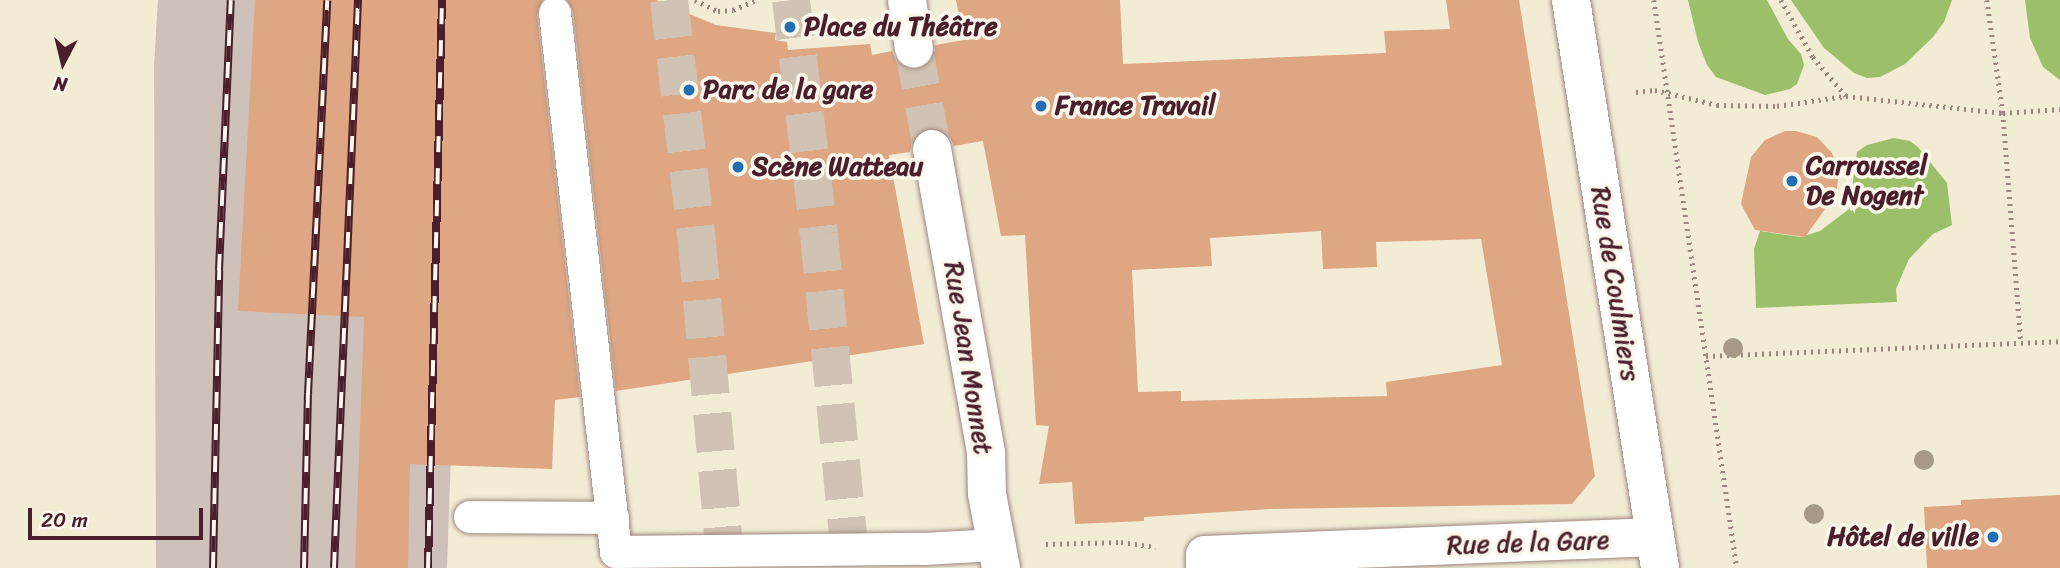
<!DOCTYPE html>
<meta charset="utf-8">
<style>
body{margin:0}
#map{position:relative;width:2060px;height:568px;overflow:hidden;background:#f2ecd5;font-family:Sriracha,sans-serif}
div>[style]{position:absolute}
.industrial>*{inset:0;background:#cec1b9}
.green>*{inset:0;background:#9cc06a}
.building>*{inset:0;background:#dea683}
.street-tunnel>*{height:38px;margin-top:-19px;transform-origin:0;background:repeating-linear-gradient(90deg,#d0c3b3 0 38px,transparent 0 57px)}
.highway-tunnel>*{height:38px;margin-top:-19px;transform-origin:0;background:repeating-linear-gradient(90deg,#d0c3b3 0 38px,transparent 0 57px)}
.path>*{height:4.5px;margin-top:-2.25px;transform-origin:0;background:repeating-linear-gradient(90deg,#9e8680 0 2px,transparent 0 7px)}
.roads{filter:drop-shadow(0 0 2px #9e8680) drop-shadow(0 0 2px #9e8680)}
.lane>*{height:32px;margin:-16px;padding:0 16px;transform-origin:16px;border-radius:16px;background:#fff}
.street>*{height:38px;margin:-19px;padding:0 19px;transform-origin:19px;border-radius:19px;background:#fff}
.rail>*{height:8px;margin-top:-4px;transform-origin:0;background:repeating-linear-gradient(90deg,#fbf7ec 0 16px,#4a1f2b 0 32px);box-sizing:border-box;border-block:2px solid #4a1f2b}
.trees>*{width:20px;height:20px;margin:-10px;border-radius:50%;background:#a69a84}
.dots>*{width:19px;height:19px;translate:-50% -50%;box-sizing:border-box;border:4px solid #fbf7ec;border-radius:50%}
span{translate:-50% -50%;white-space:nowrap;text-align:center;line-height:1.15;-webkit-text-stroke:7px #fbf7ec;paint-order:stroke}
.poi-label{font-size:26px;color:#4a1f2b;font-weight:700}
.left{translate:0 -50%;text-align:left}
.right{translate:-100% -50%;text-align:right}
.street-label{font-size:26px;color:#4a1f2b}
.north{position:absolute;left:28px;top:28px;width:70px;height:70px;-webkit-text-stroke:5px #fbf7ec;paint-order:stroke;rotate:187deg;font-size:19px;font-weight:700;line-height:28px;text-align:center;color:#4a1f2b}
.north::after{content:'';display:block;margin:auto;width:24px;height:32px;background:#4a1f2b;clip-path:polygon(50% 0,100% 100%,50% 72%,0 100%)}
.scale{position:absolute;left:28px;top:508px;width:175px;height:32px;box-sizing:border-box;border:4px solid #4a1f2b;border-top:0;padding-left:9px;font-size:21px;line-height:24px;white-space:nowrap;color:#4a1f2b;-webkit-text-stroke:5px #fbf7ec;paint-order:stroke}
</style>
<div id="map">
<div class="industrial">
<i style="clip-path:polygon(158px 0,467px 0,447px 568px,156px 568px,154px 65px)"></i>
</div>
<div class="green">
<i style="clip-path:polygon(1688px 0,1767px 0,1788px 39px,1801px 54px,1804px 65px,1797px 84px,1790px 89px,1765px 95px,1716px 77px,1707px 65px,1698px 42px)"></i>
<i style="clip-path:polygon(1791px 0,1952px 0,1944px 22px,1933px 37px,1905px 64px,1880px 77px,1867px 78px,1854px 73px,1824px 48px)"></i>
<i style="clip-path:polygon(2025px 0,2060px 0,2060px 80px,2043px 67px,2030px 38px)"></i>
<i style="clip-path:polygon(1894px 138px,1910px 141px,1918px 147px,1947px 183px,1952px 225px,1933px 234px,1909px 259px,1896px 289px,1897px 302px,1756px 308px,1754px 249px,1760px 231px,1801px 237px,1820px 231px,1849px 209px,1857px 152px,1867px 145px)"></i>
</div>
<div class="building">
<i style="clip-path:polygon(255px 0,543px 0,537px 15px,580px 397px,555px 400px,552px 469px,410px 464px,408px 568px,355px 568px,364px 317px,238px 311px)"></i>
<i style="clip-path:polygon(evenodd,567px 0,656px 0,716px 25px,776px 33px,775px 40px,787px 42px,788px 50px,870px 44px,872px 55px,892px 51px,897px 63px,907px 69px,916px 71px,927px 67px,934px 58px,935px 45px,964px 40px,956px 0,1120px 0,1123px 64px,1386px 53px,1384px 31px,1450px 29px,1446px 0,1519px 0,1595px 476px,1572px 504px,1270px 509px,1144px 517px,1144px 521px,1075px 524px,1072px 482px,1039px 484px,1049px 426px,1036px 425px,1025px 235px,1001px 236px,983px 141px,954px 146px,948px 134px,939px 128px,928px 128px,918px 132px,912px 141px,910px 152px,889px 155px,924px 344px,616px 391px,573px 11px,567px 0,1321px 231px,1323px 269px,1377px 267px,1376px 242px,1481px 239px,1502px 365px,1386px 382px,1387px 396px,1181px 401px,1181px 391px,1138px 392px,1132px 270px,1212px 266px,1210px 238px,1321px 231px)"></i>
<i style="clip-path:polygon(1785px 131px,1796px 131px,1817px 137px,1832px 153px,1839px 173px,1836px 194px,1805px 237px,1755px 230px,1741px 204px,1751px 157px,1765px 140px)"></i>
<i style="clip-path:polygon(2060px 495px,2060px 568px,1927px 568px,1924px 507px,1961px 505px,1961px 500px)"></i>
</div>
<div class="street-tunnel">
<i style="left:914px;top:49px;width:102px;rotate:79.8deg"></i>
</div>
<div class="highway-tunnel">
<i style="left:669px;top:0;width:245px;rotate:83.4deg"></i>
<i style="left:697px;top:243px;width:326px;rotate:84.9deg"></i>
<i style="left:791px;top:0;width:236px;rotate:83.2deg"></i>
<i style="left:819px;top:234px;width:336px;rotate:84.5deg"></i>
</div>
<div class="path">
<i style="left:695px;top:0;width:25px;rotate:26deg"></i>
<i style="left:718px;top:11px;width:15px;rotate:-4deg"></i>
<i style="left:733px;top:10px;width:25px;rotate:-23deg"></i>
<i style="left:1654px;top:0;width:574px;rotate:81.69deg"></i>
<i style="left:1781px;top:0;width:65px;rotate:60.7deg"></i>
<i style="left:1813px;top:57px;width:51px;rotate:49.8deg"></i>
<i style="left:1846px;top:96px;width:158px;rotate:6.2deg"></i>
<i style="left:2003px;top:113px;width:57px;rotate:-4deg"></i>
<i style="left:1987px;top:0;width:114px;rotate:81.9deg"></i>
<i style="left:2003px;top:113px;width:230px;rotate:85.5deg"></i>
<i style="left:1636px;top:92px;width:19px;rotate:-6deg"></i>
<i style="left:1655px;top:90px;width:64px;rotate:13.6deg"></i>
<i style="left:1717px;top:105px;width:60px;rotate:1deg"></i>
<i style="left:1777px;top:106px;width:69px;rotate:-8.4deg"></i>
<i style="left:1706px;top:356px;width:354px;rotate:-2.4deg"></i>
<i style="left:1046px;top:544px;width:75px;rotate:-1.5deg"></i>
<i style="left:1121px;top:542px;width:35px;rotate:8deg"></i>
</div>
<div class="roads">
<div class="lane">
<i style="left:555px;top:13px;width:542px;rotate:83.54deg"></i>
<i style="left:616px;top:552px;width:308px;rotate:-0.6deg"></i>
<i style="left:924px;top:549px;width:71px;rotate:-3.2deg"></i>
<i style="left:470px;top:517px;width:143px;rotate:0.4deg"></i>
</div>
<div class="street">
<i style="left:907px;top:0;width:49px;rotate:81.9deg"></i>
<i style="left:1571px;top:0;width:575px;rotate:81.09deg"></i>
<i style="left:932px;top:149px;width:309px;rotate:79.9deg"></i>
<i style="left:986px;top:453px;width:41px;rotate:88.6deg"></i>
<i style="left:987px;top:494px;width:75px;rotate:79.3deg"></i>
<i style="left:1205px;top:568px;width:13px;rotate:-90deg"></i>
<i style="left:1205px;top:555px;width:450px;rotate:-2.3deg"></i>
</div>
</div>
<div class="rail">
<i style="left:213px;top:568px;width:298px;rotate:-88.8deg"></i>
<i style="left:219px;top:270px;width:270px;rotate:-87.5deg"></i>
<i style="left:304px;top:568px;width:174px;rotate:-88.7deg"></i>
<i style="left:308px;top:394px;width:394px;rotate:-87.2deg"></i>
<i style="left:334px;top:568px;width:569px;rotate:-87.58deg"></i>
<i style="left:428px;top:568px;width:568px;rotate:-88.59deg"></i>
</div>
<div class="trees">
<i style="left:1733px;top:348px"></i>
<i style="left:1924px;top:460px"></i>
<i style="left:1814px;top:514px"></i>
</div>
<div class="dots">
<i style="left:790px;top:27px;background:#1f6fb2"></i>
<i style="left:689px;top:90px;background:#1f6fb2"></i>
<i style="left:1041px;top:106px;background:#1f6fb2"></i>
<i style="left:738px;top:167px;background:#1f6fb2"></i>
<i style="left:1792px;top:181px;background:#1f6fb2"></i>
<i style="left:1993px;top:537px;background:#1f6fb2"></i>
</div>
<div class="poi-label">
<span class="left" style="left:804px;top:27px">Place du Théâtre</span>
<span class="left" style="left:703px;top:90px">Parc de la gare</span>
<span class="left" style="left:1055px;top:106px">France Travail</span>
<span class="left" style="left:1806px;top:181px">Carroussel<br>De Nogent</span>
<span class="left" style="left:752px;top:167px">Scène Watteau</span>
<span class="right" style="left:1979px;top:537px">Hôtel de ville</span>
</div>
<div class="street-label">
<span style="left:1615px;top:284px;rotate:81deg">Rue de Coulmiers</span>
<span style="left:968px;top:358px;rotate:81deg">Rue Jean Monnet</span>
<span style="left:1528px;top:543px;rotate:-2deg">Rue de la Gare</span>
</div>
<div class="north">N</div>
<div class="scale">20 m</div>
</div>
